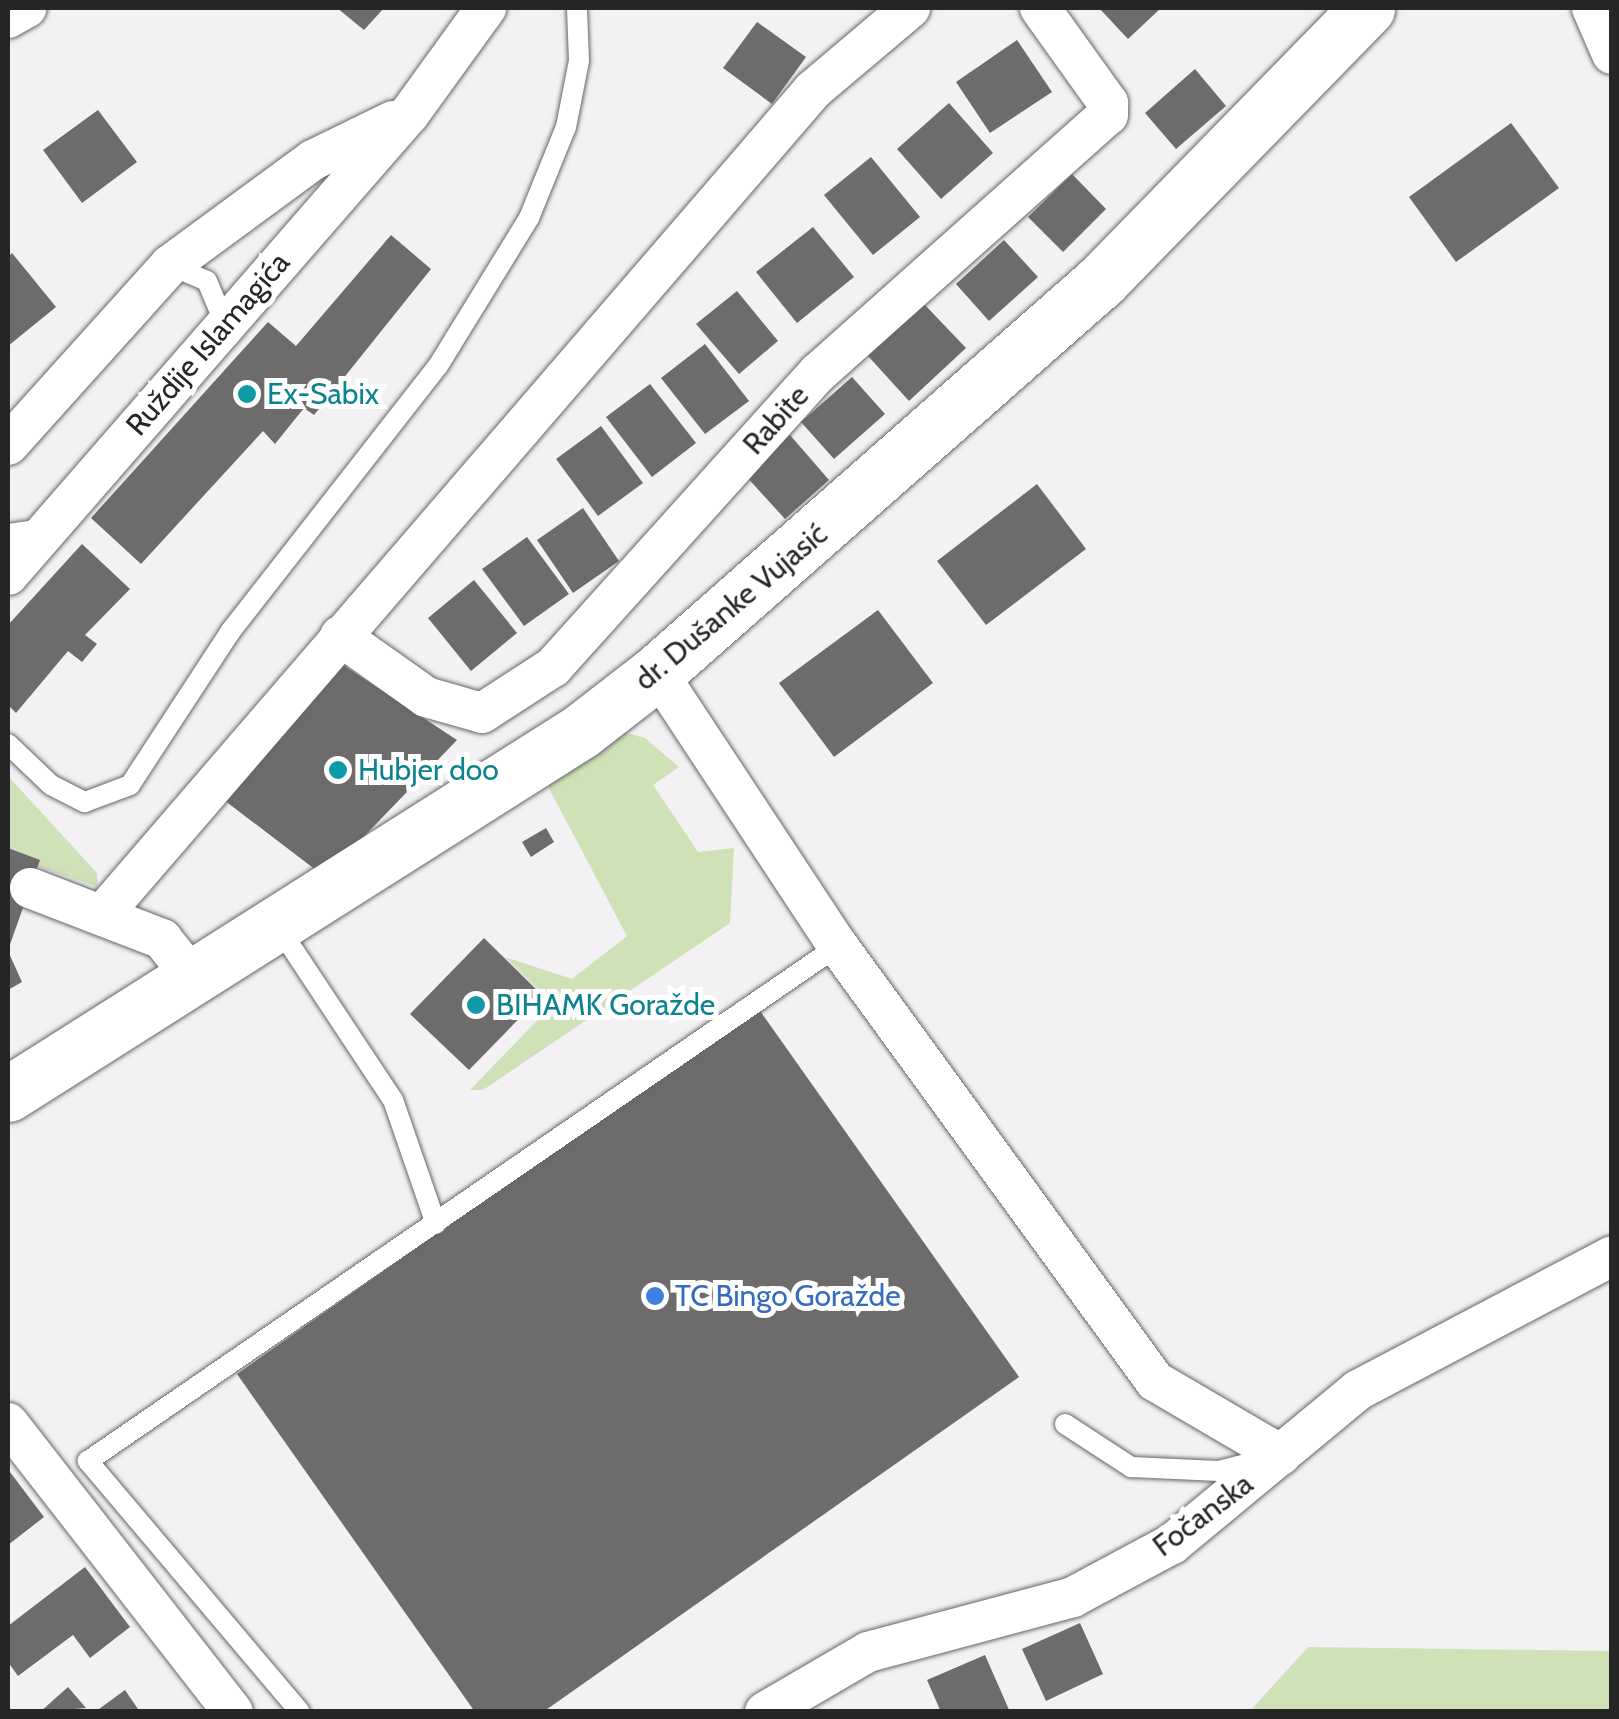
<!DOCTYPE html>
<meta charset="utf-8">
<style>
body{margin:0}
#map{position:relative;width:1619px;height:1719px;overflow:hidden;background:#f3f1f3;font-family:Cabin,sans-serif}
div>[style]{position:absolute}
.green>*{inset:0;background:#cee1b7}
.building>*{inset:0;background:#6e6b6d}
.roads{filter:drop-shadow(0 0 2px #676568) drop-shadow(0 0 2px #676568)}
.lane>*{height:20px;margin:-10px;padding:0 10px;transform-origin:10px;border-radius:10px;background:#fff}
.street>*{height:40px;margin:-20px;padding:0 20px;transform-origin:20px;border-radius:20px;background:#fff}
.secondary>*{height:55px;margin:-27.5px;padding:0 27.5px;transform-origin:27.5px;border-radius:27.5px;background:#fff}
.dots>*{width:28px;height:28px;translate:-50% -50%;box-sizing:border-box;border:5px solid #fff;border-radius:50%}
span{translate:-50% -50%;white-space:nowrap;text-align:center;line-height:1.15;-webkit-text-stroke:10px #fff;paint-order:stroke}
.street-label{font-size:30px;color:#272627}
.culture-label{font-size:30px;color:#0d838f}
.left{translate:0 -50%;text-align:left}
.shop-label{font-size:30px;color:#366cbe}
.frame{position:absolute;inset:0;border:10px solid #272627;pointer-events:none}
</style>
<div id="map">
<div class="green">
<i style="clip-path:polygon(622px 732px,645px 738px,679px 767px,653px 785px,698px 852px,734px 848px,730px 923px,483px 1090px,470px 1090px,553px 1004px,505px 957px,572px 979px,627px 936px,544px 779px)"></i>
<i style="clip-path:polygon(8px 776px,97px 873px,98px 887px,8px 856px)"></i>
<i style="clip-path:polygon(1308px 1647px,1611px 1651px,1611px 1711px,1250px 1711px)"></i>
</div>
<div class="building">
<i style="clip-path:polygon(337px 8px,384px 8px,364px 30px)"></i>
<i style="clip-path:polygon(1099px 8px,1161px 8px,1128px 39px)"></i>
<i style="clip-path:polygon(757px 22px,806px 57px,772px 104px,723px 68px)"></i>
<i style="clip-path:polygon(1017px 40px,1052px 92px,990px 133px,956px 82px)"></i>
<i style="clip-path:polygon(1195px 69px,1226px 106px,1176px 149px,1145px 113px)"></i>
<i style="clip-path:polygon(949px 103px,993px 153px,941px 199px,897px 149px)"></i>
<i style="clip-path:polygon(98px 110px,137px 162px,82px 203px,43px 150px)"></i>
<i style="clip-path:polygon(1511px 123px,1559px 188px,1456px 262px,1409px 197px)"></i>
<i style="clip-path:polygon(871px 157px,920px 217px,873px 255px,824px 195px)"></i>
<i style="clip-path:polygon(1072px 174px,1106px 209px,1063px 252px,1028px 217px)"></i>
<i style="clip-path:polygon(813px 227px,854px 277px,797px 323px,756px 272px)"></i>
<i style="clip-path:polygon(391px 235px,431px 269px,314px 415px,304px 408px,275px 444px,263px 431px,141px 564px,91px 518px,268px 322px,296px 346px)"></i>
<i style="clip-path:polygon(1004px 240px,1038px 277px,989px 321px,956px 284px)"></i>
<i style="clip-path:polygon(12px 253px,56px 307px,8px 346px,8px 257px)"></i>
<i style="clip-path:polygon(737px 291px,778px 341px,739px 374px,696px 324px)"></i>
<i style="clip-path:polygon(924px 304px,966px 348px,909px 401px,868px 356px)"></i>
<i style="clip-path:polygon(705px 344px,749px 401px,705px 434px,661px 378px)"></i>
<i style="clip-path:polygon(852px 377px,885px 414px,834px 459px,801px 422px)"></i>
<i style="clip-path:polygon(650px 384px,696px 443px,652px 477px,606px 417px)"></i>
<i style="clip-path:polygon(601px 426px,643px 483px,598px 516px,556px 459px)"></i>
<i style="clip-path:polygon(790px 435px,829px 480px,785px 519px,745px 475px)"></i>
<i style="clip-path:polygon(1037px 484px,1086px 549px,986px 625px,937px 561px)"></i>
<i style="clip-path:polygon(583px 508px,619px 561px,573px 593px,537px 540px)"></i>
<i style="clip-path:polygon(527px 537px,569px 594px,524px 626px,482px 569px)"></i>
<i style="clip-path:polygon(82px 544px,130px 589px,85px 635px,97px 644px,82px 662px,68px 651px,16px 713px,8px 705px,8px 625px)"></i>
<i style="clip-path:polygon(474px 580px,517px 633px,471px 671px,428px 618px)"></i>
<i style="clip-path:polygon(878px 610px,933px 683px,834px 757px,779px 683px)"></i>
<i style="clip-path:polygon(340px 663px,457px 740px,325px 877px,224px 800px)"></i>
<i style="clip-path:polygon(546px 828px,554px 842px,531px 857px,522px 842px)"></i>
<i style="clip-path:polygon(8px 848px,40px 860px,8px 950px)"></i>
<i style="clip-path:polygon(484px 938px,542px 995px,469px 1070px,410px 1014px)"></i>
<i style="clip-path:polygon(8px 951px,22px 982px,8px 990px)"></i>
<i style="clip-path:polygon(758px 1008px,1019px 1377px,543px 1712px,475px 1712px,237px 1374px)"></i>
<i style="clip-path:polygon(10px 1472px,44px 1517px,8px 1545px,8px 1474px)"></i>
<i style="clip-path:polygon(85px 1567px,130px 1627px,90px 1658px,73px 1635px,18px 1676px,8px 1662px,8px 1626px)"></i>
<i style="clip-path:polygon(1080px 1623px,1103px 1674px,1046px 1701px,1022px 1649px)"></i>
<i style="clip-path:polygon(985px 1655px,1010px 1712px,941px 1712px,927px 1680px)"></i>
<i style="clip-path:polygon(68px 1687px,86px 1708px,40px 1712px)"></i>
<i style="clip-path:polygon(125px 1690px,140px 1712px,95px 1712px)"></i>
</div>
<div class="roads">
<div class="lane">
<i style="left:170px;top:265px;width:40px;rotate:23.4deg"></i>
<i style="left:207px;top:281px;width:47px;rotate:67.3deg"></i>
<i style="left:8px;top:534px;width:37px;rotate:-8deg"></i>
<i style="left:8px;top:744px;width:59px;rotate:43.6deg"></i>
<i style="left:51px;top:785px;width:38px;rotate:27deg"></i>
<i style="left:85px;top:802px;width:48px;rotate:-20.7deg"></i>
<i style="left:130px;top:785px;width:183px;rotate:-56.8deg"></i>
<i style="left:230px;top:632px;width:338px;rotate:-52deg"></i>
<i style="left:438px;top:366px;width:174px;rotate:-58.4deg"></i>
<i style="left:529px;top:218px;width:98px;rotate:-67.9deg"></i>
<i style="left:566px;top:127px;width:67px;rotate:-78.9deg"></i>
<i style="left:579px;top:61px;width:53px;rotate:-92.2deg"></i>
<i style="left:279px;top:928px;width:206px;rotate:56.5deg"></i>
<i style="left:393px;top:1100px;width:131px;rotate:70.9deg"></i>
<i style="left:1065px;top:1424px;width:79px;rotate:33.1deg"></i>
<i style="left:1131px;top:1467px;width:88px;rotate:2.6deg"></i>
<i style="left:1219px;top:1471px;width:40px;rotate:-14.4deg"></i>
<i style="left:300px;top:1712px;width:329px;rotate:-130.2deg"></i>
<i style="left:88px;top:1461px;width:910px;rotate:-34.48deg"></i>
</div>
<div class="street">
<i style="left:1592px;top:8px;width:50px;rotate:66.5deg"></i>
<i style="left:8px;top:18px;width:21px;rotate:-29deg"></i>
<i style="left:8px;top:445px;width:242px;rotate:-48deg"></i>
<i style="left:170px;top:265px;width:177px;rotate:-36.3deg"></i>
<i style="left:313px;top:160px;width:89px;rotate:-26deg"></i>
<i style="left:8px;top:575px;width:612px;rotate:-48.97deg"></i>
<i style="left:410px;top:113px;width:130px;rotate:-54.1deg"></i>
<i style="left:340px;top:636px;width:105px;rotate:35.3deg"></i>
<i style="left:426px;top:697px;width:58px;rotate:15.9deg"></i>
<i style="left:482px;top:713px;width:85px;rotate:-32.9deg"></i>
<i style="left:553px;top:667px;width:396px;rotate:-48deg"></i>
<i style="left:818px;top:373px;width:388px;rotate:-41.7deg"></i>
<i style="left:1108px;top:115px;width:12px;rotate:-90deg"></i>
<i style="left:1108px;top:103px;width:117px;rotate:-125.6deg"></i>
<i style="left:657px;top:672px;width:328px;rotate:56.6deg"></i>
<i style="left:838px;top:946px;width:538px;rotate:53.92deg"></i>
<i style="left:1155px;top:1381px;width:146px;rotate:30.4deg"></i>
<i style="left:30px;top:888px;width:142px;rotate:21.1deg"></i>
<i style="left:162px;top:939px;width:50px;rotate:51.5deg"></i>
<i style="left:102px;top:915px;width:1089px;rotate:-49.24deg"></i>
<i style="left:813px;top:90px;width:127px;rotate:-40.2deg"></i>
<i style="left:8px;top:1423px;width:366px;rotate:52.1deg"></i>
<i style="left:765px;top:1712px;width:119px;rotate:-30.2deg"></i>
<i style="left:868px;top:1652px;width:212px;rotate:-15deg"></i>
<i style="left:1073px;top:1597px;width:112px;rotate:-28.2deg"></i>
<i style="left:1172px;top:1544px;width:241px;rotate:-39.6deg"></i>
<i style="left:1358px;top:1390px;width:287px;rotate:-27.8deg"></i>
</div>
<div class="secondary">
<i style="left:8px;top:1094px;width:678px;rotate:-32.35deg"></i>
<i style="left:581px;top:731px;width:96px;rotate:-37.8deg"></i>
<i style="left:657px;top:672px;width:592px;rotate:-41.37deg"></i>
<i style="left:1101px;top:281px;width:381px;rotate:-45.7deg"></i>
</div>
</div>
<div class="dots">
<i style="left:247px;top:394px;background:#0f9aa8"></i>
<i style="left:338px;top:770px;background:#0f9aa8"></i>
<i style="left:476px;top:1005px;background:#0f9aa8"></i>
<i style="left:655px;top:1296px;background:#3f7fe0"></i>
</div>
<div class="street-label">
<span style="left:208px;top:344px;rotate:-49deg">Ruždije Islamagića</span>
<span style="left:776px;top:420px;rotate:-48deg">Rabite</span>
<span style="left:731px;top:607px;rotate:-40deg">dr. Dušanke Vujasić</span>
<span style="left:1203px;top:1515px;rotate:-37deg">Fočanska</span>
</div>
<div class="culture-label">
<span class="left" style="left:267px;top:394px">Ex-Sabix</span>
<span class="left" style="left:358px;top:770px">Hubjer doo</span>
<span class="left" style="left:496px;top:1005px">BIHAMK Goražde</span>
</div>
<div class="shop-label">
<span class="left" style="left:675px;top:1296px">TC Bingo Goražde</span>
</div>
<div class="frame"></div>
</div>
